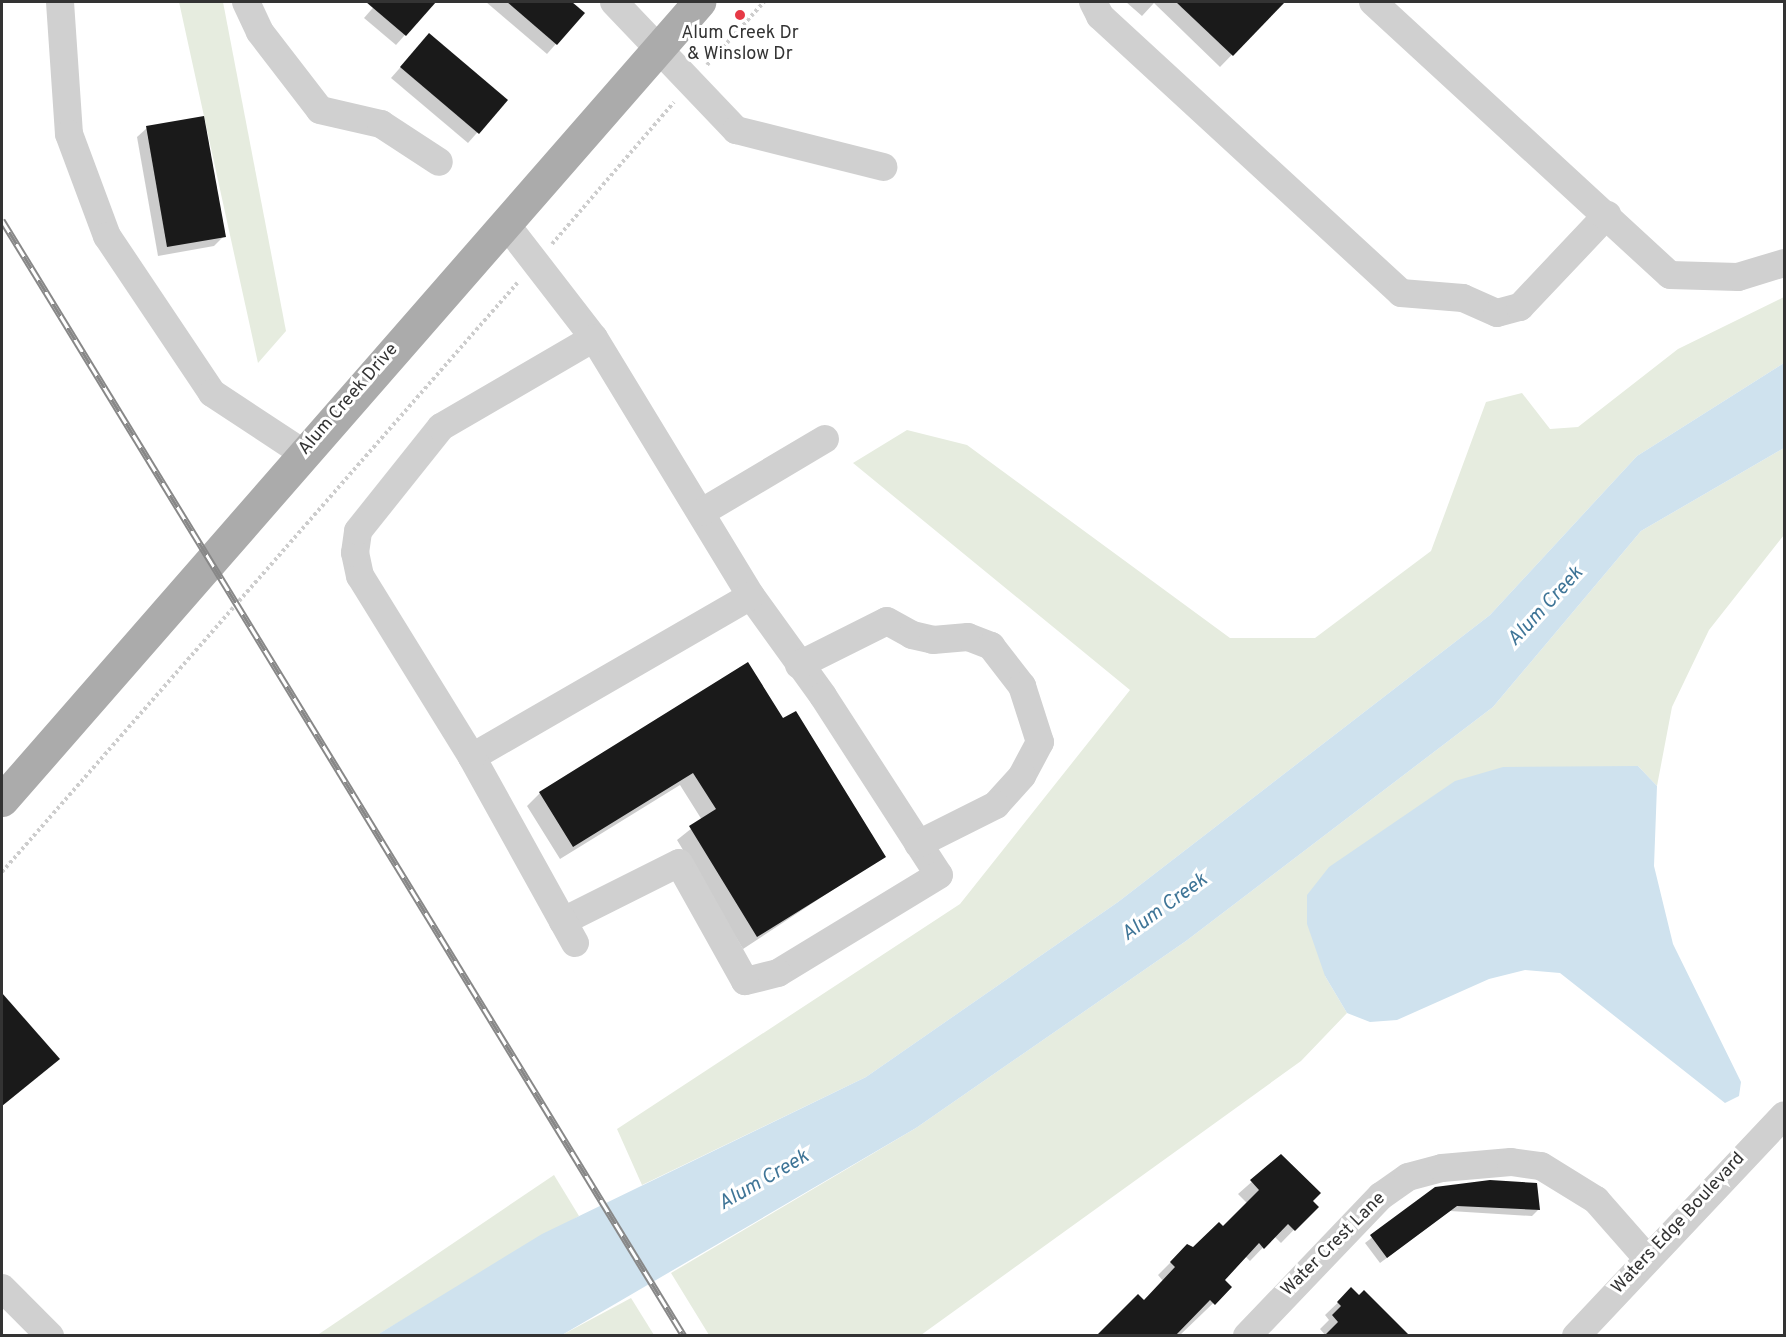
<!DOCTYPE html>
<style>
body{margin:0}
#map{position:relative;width:1786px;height:1337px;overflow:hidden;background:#fff;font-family:Overpass,sans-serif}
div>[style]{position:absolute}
.green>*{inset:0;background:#e6ecdf}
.water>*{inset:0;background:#cfe2ee}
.shadow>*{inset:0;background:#0003}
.building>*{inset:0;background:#1a1a1a}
.path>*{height:4px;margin-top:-2px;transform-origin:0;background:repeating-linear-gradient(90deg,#cdcdcd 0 3px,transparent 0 6px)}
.minor>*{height:28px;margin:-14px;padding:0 14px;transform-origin:14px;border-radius:14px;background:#d0d0d0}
.major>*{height:33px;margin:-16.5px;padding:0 16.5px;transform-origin:16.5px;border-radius:16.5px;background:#ababab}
.rail>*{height:7px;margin-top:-3.5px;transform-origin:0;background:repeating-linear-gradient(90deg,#fff 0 14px,#888 0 28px);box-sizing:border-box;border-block:2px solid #888}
.dots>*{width:16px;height:16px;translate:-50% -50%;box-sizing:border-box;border:3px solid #fff;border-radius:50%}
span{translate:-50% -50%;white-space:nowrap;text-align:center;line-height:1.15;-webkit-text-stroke:6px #fff;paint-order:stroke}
.poi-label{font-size:18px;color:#333}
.street-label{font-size:18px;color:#333}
.water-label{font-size:20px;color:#3f7597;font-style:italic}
.frame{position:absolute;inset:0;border:3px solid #333;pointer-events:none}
</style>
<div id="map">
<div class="green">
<i style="clip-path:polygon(179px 2px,223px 2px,286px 331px,258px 363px)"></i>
<i style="clip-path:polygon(1784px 297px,1784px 363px,1637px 456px,1490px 615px,1118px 902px,866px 1077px,642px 1185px,617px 1129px,960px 904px,1130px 690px,853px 463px,907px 430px,967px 445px,1230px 638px,1315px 638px,1431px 551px,1486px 402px,1522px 393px,1550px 429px,1578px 427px,1678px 349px)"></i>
<i style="clip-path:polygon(1784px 448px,1784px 535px,1709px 630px,1672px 707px,1657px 786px,1638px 766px,1325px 976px,1347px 1013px,1301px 1061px,921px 1335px,709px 1335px,671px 1273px,916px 1128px,1186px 941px,1493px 707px,1641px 531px)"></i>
<i style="clip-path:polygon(554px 1175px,579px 1216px,377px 1335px,316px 1336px)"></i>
<i style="clip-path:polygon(631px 1298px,654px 1335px,562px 1335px)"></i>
</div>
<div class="water">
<i style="clip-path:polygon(1784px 363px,1784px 448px,1641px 531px,1493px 707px,1186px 941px,916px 1128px,562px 1335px,377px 1335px,542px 1234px,866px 1077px,1118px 902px,1490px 615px,1637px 456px)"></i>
<i style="clip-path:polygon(1638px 766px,1657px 786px,1654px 866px,1673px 944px,1741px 1082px,1739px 1096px,1725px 1103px,1560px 973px,1525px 970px,1489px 979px,1397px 1020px,1370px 1022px,1347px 1013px,1325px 976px,1307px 924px,1307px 895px,1329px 867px,1455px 781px,1503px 767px)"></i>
</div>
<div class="shadow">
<i style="clip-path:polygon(378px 2px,434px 2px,396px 45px,364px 18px)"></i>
<i style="clip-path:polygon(486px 2px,570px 2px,583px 13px,547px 54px)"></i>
<i style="clip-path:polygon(1126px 2px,1283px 2px,1220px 67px,1154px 3px,1142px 16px)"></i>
<i style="clip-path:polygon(429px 35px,506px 100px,468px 143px,391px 78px)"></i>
<i style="clip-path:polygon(147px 128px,224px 236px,214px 246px,158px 256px,137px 137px)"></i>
<i style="clip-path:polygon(782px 720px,884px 856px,743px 949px,677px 840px,702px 820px,680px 785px,560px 859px,527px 806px,540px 793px)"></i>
<i style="clip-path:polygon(2px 994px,58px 1059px,2px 1106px)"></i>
<i style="clip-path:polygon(1281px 1156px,1316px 1207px,1281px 1243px,1274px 1236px,1250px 1261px,1245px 1256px,1222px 1280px,1230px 1287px,1179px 1336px,1099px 1336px,1138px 1296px,1144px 1301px,1163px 1281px,1158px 1275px,1187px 1246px,1194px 1249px,1223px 1228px,1248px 1204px,1238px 1194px)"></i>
<i style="clip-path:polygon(1436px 1188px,1538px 1210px,1532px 1216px,1450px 1211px,1380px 1263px,1365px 1243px)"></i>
<i style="clip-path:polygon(1351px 1290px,1404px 1332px,1326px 1336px,1320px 1329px,1329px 1320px,1325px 1315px)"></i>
</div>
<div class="building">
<i style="clip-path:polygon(366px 2px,436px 2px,406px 36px)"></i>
<i style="clip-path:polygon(507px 2px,572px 2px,585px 13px,557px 45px)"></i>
<i style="clip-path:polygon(1176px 2px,1285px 2px,1233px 56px)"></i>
<i style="clip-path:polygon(429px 33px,508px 100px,479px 134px,400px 67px)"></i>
<i style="clip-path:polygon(204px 116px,226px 237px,167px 247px,146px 126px)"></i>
<i style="clip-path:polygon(748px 662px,783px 718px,796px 711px,886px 857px,757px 937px,689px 826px,716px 809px,693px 773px,573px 847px,539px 792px)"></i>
<i style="clip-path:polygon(2px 993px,60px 1059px,2px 1106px)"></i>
<i style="clip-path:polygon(1281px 1154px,1321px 1193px,1313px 1201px,1319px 1207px,1295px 1231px,1288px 1224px,1264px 1249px,1259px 1243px,1225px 1280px,1232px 1287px,1215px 1305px,1210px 1300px,1176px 1335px,1097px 1335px,1138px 1294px,1144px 1300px,1175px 1267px,1170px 1262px,1187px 1244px,1193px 1247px,1219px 1222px,1223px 1226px,1259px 1190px,1250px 1180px)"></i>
<i style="clip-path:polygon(1490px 1180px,1537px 1183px,1540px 1210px,1457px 1206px,1387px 1258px,1370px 1235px,1435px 1187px)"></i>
<i style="clip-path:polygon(1351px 1287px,1359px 1295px,1364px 1290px,1409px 1335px,1325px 1335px,1338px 1322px,1332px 1315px,1341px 1306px,1337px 1302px)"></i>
</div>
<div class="path">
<i style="left:707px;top:65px;width:85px;rotate:-47.9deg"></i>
<i style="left:552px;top:244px;width:187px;rotate:-49.3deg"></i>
<i style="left:2px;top:872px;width:785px;rotate:-48.82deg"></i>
</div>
<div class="minor">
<i style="left:60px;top:2px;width:132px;rotate:86.1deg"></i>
<i style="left:69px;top:134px;width:109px;rotate:69.6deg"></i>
<i style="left:107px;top:236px;width:189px;rotate:56.2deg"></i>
<i style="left:212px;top:393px;width:109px;rotate:33.4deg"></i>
<i style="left:246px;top:2px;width:33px;rotate:65deg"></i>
<i style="left:260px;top:32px;width:98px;rotate:52.4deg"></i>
<i style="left:320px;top:110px;width:63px;rotate:12.9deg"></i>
<i style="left:381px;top:124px;width:69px;rotate:33.2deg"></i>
<i style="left:614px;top:2px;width:177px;rotate:46.4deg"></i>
<i style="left:736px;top:130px;width:152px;rotate:14.1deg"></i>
<i style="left:1093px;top:2px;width:16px;rotate:63deg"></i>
<i style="left:1100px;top:16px;width:409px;rotate:42.6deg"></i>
<i style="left:1401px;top:293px;width:62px;rotate:4.6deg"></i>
<i style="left:1463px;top:298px;width:37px;rotate:24deg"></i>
<i style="left:1497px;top:313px;width:24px;rotate:-15deg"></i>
<i style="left:1520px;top:307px;width:127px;rotate:-46.6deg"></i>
<i style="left:1373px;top:2px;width:403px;rotate:42.6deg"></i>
<i style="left:1670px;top:275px;width:68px;rotate:1.7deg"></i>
<i style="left:1738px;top:277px;width:48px;rotate:-16.9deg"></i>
<i style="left:505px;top:223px;width:145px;rotate:52.3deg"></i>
<i style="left:594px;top:338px;width:302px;rotate:58.7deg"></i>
<i style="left:751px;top:596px;width:123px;rotate:54.2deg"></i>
<i style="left:823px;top:696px;width:213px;rotate:57.1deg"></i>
<i style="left:939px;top:875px;width:188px;rotate:148.7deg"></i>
<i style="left:778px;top:973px;width:34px;rotate:166deg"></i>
<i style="left:745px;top:981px;width:135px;rotate:-119.2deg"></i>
<i style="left:679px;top:863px;width:130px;rotate:153.4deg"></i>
<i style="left:702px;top:512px;width:143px;rotate:-30.7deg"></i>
<i style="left:799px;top:665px;width:98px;rotate:-26.6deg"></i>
<i style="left:887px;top:621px;width:29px;rotate:29deg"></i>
<i style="left:912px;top:635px;width:22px;rotate:13deg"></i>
<i style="left:933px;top:640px;width:35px;rotate:-5deg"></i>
<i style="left:968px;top:637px;width:25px;rotate:21deg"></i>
<i style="left:991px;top:646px;width:51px;rotate:52.2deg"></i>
<i style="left:1022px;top:686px;width:59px;rotate:72.2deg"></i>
<i style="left:1040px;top:742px;width:38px;rotate:118deg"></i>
<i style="left:1022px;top:776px;width:39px;rotate:132deg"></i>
<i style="left:996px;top:805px;width:87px;rotate:153.4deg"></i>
<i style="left:472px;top:757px;width:322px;rotate:-30deg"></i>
<i style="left:575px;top:943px;width:213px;rotate:-119deg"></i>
<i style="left:472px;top:757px;width:213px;rotate:-121.7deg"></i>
<i style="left:360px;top:576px;width:24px;rotate:-102deg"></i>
<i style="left:355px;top:553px;width:22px;rotate:-82deg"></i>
<i style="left:358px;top:531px;width:133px;rotate:-51.4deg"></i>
<i style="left:441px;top:427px;width:177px;rotate:-30.2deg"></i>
<i style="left:2px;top:1288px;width:68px;rotate:45deg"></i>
<i style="left:1247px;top:1336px;width:194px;rotate:-46.3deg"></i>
<i style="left:1381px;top:1196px;width:33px;rotate:-35deg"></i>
<i style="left:1408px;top:1177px;width:35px;rotate:-15deg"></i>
<i style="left:1442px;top:1168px;width:69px;rotate:-5deg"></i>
<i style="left:1511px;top:1162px;width:30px;rotate:8deg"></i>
<i style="left:1541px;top:1166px;width:65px;rotate:31.7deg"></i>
<i style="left:1596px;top:1200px;width:77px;rotate:48.7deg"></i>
<i style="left:1576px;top:1336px;width:303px;rotate:-46.7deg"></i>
</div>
<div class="major">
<i style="left:2px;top:800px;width:1060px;rotate:-48.86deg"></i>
</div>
<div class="rail">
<i style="left:2px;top:220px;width:1308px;rotate:58.57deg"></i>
</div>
<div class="dots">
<i style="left:740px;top:15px;background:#e63946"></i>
</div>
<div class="poi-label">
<span style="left:740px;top:45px">Alum Creek Dr<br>&amp; Winslow Dr</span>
</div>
<div class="street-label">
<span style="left:349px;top:400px;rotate:-49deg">Alum Creek Drive</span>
<span style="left:1679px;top:1224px;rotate:-47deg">Waters Edge Boulevard</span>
<span style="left:1334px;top:1245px;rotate:-45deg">Water Crest Lane</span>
</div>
<div class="water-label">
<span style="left:1546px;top:607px;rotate:-47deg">Alum Creek</span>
<span style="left:1165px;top:908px;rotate:-36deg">Alum Creek</span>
<span style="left:764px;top:1181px;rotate:-30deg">Alum Creek</span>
</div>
<div class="frame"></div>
</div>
